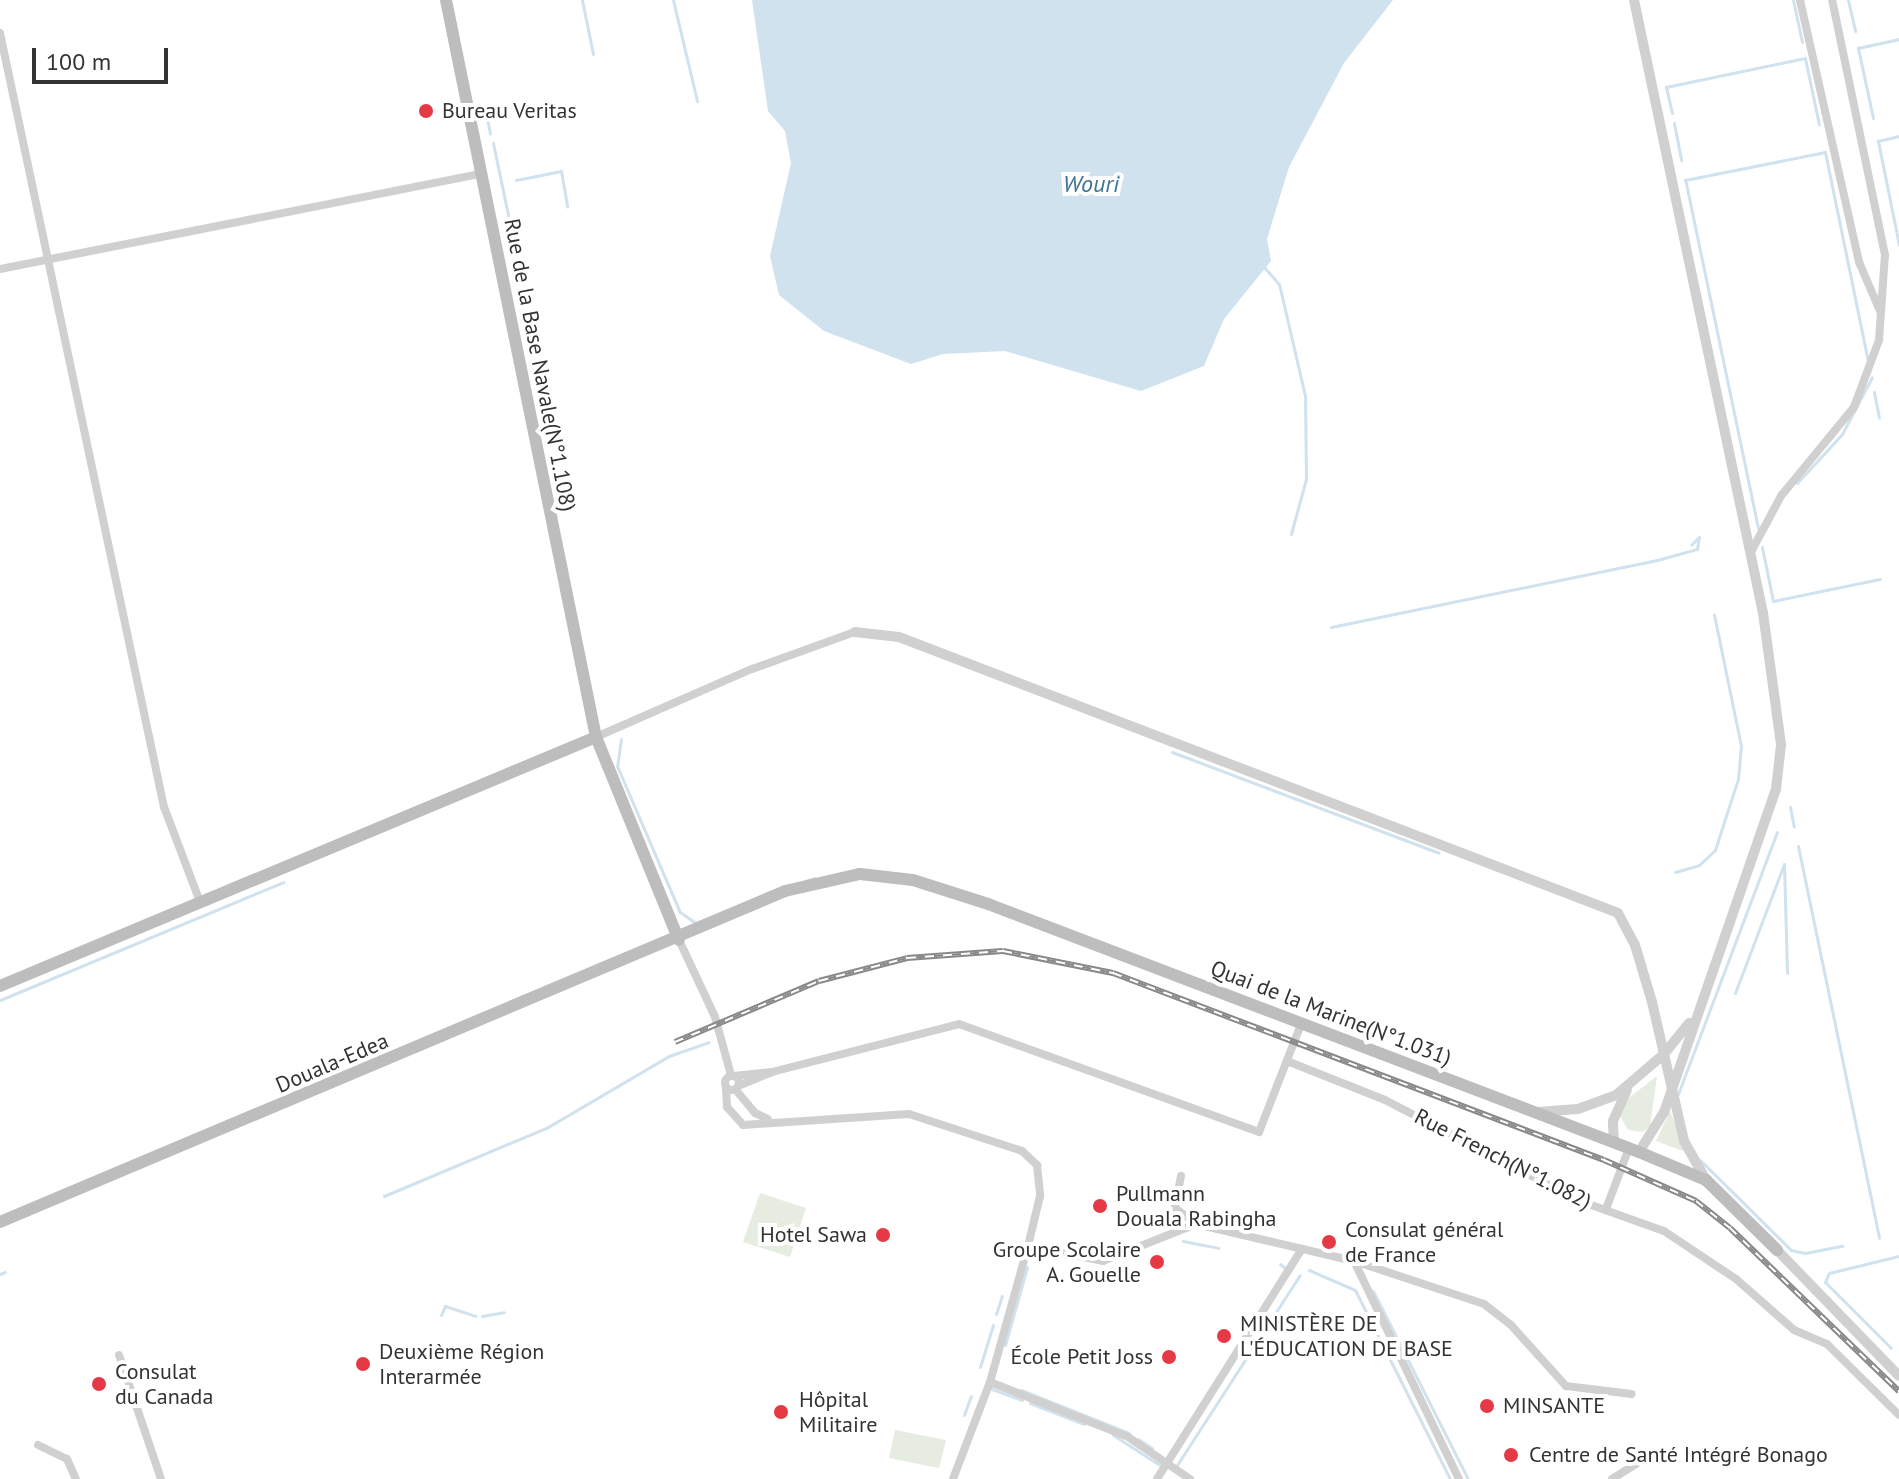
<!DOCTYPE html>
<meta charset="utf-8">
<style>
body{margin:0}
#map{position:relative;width:1899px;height:1479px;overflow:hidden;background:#fff;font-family:"PT Sans",sans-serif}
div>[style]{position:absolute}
.green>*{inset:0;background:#e6ecdf}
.water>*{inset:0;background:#cfe2ee}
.stream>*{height:3px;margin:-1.5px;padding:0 1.5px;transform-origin:1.5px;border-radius:1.5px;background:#cfe2ee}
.minor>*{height:8px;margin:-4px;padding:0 4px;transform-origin:4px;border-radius:4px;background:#d0d0d0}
.minor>.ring{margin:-4px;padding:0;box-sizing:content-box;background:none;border:8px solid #d0d0d0;border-radius:50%}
.tertiary>*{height:10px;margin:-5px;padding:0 5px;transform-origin:5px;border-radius:5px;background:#d0d0d0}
.secondary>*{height:12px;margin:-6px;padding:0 6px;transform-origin:6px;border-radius:6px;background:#bdbdbd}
.rail>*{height:6px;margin-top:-3px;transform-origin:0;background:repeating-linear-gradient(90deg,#fff 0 9px,#888 0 18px);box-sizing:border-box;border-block:2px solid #888}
.dots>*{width:22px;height:22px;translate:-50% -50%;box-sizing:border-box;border:4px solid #fff;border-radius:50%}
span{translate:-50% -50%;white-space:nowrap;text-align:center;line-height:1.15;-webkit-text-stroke:8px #fff;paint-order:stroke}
.poi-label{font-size:22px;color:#333}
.left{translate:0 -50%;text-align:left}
.right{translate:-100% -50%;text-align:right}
.street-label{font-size:22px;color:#333}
.water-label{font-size:24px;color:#3f7597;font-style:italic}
.scale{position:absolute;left:32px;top:48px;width:136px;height:36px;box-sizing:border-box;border:4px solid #333;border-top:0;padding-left:10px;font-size:24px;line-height:28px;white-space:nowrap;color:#333;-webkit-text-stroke:6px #fff;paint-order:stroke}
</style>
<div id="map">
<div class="green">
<i style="clip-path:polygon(1657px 1076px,1650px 1126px,1643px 1132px,1628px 1130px,1619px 1114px,1626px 1100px)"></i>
<i style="clip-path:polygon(1670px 1111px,1684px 1148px,1683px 1151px,1656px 1141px)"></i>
<i style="clip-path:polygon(760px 1193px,806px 1208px,790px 1257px,743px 1242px)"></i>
<i style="clip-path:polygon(895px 1430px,946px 1440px,939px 1468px,889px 1458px)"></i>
</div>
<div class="water">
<i style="clip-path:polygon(752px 0,1393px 0,1344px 63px,1289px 167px,1267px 239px,1271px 261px,1224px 319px,1204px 366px,1141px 391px,1005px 351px,943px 354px,911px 364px,824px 331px,779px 295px,770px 256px,791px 163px,785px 131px,768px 111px)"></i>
</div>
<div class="stream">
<i style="left:582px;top:0;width:55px;rotate:78.5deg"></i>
<i style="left:673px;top:0;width:104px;rotate:76.6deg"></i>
<i style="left:1793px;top:0;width:43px;rotate:77.9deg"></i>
<i style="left:1848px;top:0;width:32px;rotate:77deg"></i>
<i style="left:485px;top:108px;width:26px;rotate:79deg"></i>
<i style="left:1672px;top:113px;width:27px;rotate:-103deg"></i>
<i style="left:1666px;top:87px;width:142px;rotate:-11.8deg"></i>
<i style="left:1805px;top:58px;width:68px;rotate:78.2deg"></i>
<i style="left:1873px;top:118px;width:72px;rotate:-102.1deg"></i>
<i style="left:1858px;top:48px;width:42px;rotate:-12.4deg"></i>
<i style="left:1674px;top:123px;width:38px;rotate:79deg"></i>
<i style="left:1899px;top:136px;width:22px;rotate:167deg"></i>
<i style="left:1878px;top:141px;width:106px;rotate:78.6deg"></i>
<i style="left:493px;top:143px;width:74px;rotate:78.2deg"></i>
<i style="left:516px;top:180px;width:46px;rotate:-11.3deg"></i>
<i style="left:561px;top:171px;width:36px;rotate:80deg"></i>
<i style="left:1264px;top:267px;width:23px;rotate:49deg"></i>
<i style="left:1279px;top:284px;width:115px;rotate:76.9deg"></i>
<i style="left:1305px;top:396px;width:83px;rotate:89.3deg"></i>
<i style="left:1306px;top:479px;width:57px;rotate:105.3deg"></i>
<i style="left:1874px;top:392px;width:26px;rotate:79deg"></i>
<i style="left:1797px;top:483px;width:67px;rotate:-47.4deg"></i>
<i style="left:1842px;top:434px;width:64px;rotate:-62.2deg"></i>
<i style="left:1758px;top:528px;width:356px;rotate:-101.8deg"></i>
<i style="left:1685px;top:180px;width:143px;rotate:-11.3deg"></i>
<i style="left:1825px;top:152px;width:214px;rotate:78.4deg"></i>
<i style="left:1762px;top:547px;width:55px;rotate:78.5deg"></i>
<i style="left:1773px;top:601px;width:109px;rotate:-11.6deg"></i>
<i style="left:1331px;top:627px;width:333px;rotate:-11.6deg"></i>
<i style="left:1657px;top:560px;width:41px;rotate:-15.4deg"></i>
<i style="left:1697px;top:549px;width:12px;rotate:-81deg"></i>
<i style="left:1699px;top:537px;width:11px;rotate:135deg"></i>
<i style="left:621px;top:739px;width:27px;rotate:98deg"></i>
<i style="left:617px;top:766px;width:159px;rotate:66.7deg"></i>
<i style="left:680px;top:912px;width:19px;rotate:35deg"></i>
<i style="left:1172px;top:752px;width:285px;rotate:20.7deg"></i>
<i style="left:1790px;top:807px;width:20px;rotate:79deg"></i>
<i style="left:1798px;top:846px;width:400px;rotate:78.3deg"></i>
<i style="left:1675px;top:872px;width:25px;rotate:-16deg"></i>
<i style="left:1699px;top:865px;width:22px;rotate:-43deg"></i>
<i style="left:1715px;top:850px;width:75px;rotate:-72.1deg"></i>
<i style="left:1738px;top:779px;width:33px;rotate:-85deg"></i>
<i style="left:1741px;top:746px;width:134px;rotate:-101.6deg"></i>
<i style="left:805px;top:881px;width:10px;rotate:-17deg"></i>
<i style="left:1735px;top:993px;width:138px;rotate:-69.2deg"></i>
<i style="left:1784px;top:864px;width:109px;rotate:88.4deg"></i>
<i style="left:0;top:1000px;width:307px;rotate:-22.6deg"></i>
<i style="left:1678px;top:1094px;width:280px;rotate:-69.3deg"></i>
<i style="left:1700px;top:1160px;width:128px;rotate:44.7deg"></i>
<i style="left:1791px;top:1250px;width:14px;rotate:12deg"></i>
<i style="left:1805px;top:1253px;width:38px;rotate:-11deg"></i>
<i style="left:384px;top:1196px;width:178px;rotate:-22.8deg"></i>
<i style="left:548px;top:1127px;width:140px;rotate:-30.4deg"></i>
<i style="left:669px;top:1056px;width:42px;rotate:-19.3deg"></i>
<i style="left:1183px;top:1241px;width:36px;rotate:11deg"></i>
<i style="left:1280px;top:1264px;width:6px;rotate:39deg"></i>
<i style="left:1309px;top:1270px;width:50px;rotate:23.5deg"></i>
<i style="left:1355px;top:1290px;width:212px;rotate:63.3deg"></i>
<i style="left:1829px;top:1273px;width:72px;rotate:-13.7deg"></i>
<i style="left:0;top:1274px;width:5px;rotate:-22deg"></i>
<i style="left:1828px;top:1275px;width:8px;rotate:113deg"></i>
<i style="left:1825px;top:1282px;width:93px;rotate:45deg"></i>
<i style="left:1373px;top:1291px;width:211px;rotate:63.2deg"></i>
<i style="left:996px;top:1314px;width:19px;rotate:-72deg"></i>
<i style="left:441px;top:1315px;width:10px;rotate:-66deg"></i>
<i style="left:445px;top:1306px;width:32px;rotate:18deg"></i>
<i style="left:482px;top:1316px;width:22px;rotate:-10deg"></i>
<i style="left:1005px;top:1345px;width:81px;rotate:-74.2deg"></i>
<i style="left:980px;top:1367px;width:44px;rotate:-72.8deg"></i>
<i style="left:992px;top:1389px;width:32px;rotate:20deg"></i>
<i style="left:1021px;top:1390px;width:116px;rotate:21.7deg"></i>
<i style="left:1030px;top:1403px;width:58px;rotate:21.3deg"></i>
<i style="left:964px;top:1415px;width:20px;rotate:-70deg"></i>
<i style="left:1113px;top:1435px;width:56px;rotate:32.6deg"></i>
<i style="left:1138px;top:1439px;width:17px;rotate:33deg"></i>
<i style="left:1177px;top:1465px;width:226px;rotate:-57.1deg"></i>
</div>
<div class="minor">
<i style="left:1800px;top:0;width:269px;rotate:77.3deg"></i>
<i style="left:1859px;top:262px;width:53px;rotate:66.8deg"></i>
<i style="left:0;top:33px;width:791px;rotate:78.04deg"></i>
<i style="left:164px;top:807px;width:102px;rotate:69.2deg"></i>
<i style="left:0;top:269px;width:492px;rotate:-11.2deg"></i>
<i style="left:1751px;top:552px;width:64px;rotate:-61.8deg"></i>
<i style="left:1781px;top:496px;width:115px;rotate:-50.6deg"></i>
<i style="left:1854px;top:407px;width:72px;rotate:-69.5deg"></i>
<i style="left:1879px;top:340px;width:85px;rotate:-86deg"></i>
<i style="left:1885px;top:255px;width:260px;rotate:-101.7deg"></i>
<i style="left:596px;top:737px;width:170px;rotate:-23.6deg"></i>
<i style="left:752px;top:669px;width:109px;rotate:-19.8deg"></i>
<i style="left:679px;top:940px;width:85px;rotate:64.9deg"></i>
<i style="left:715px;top:1017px;width:60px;rotate:74.6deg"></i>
<i style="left:1287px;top:1061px;width:105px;rotate:21.7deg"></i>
<i style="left:1385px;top:1100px;width:220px;rotate:27.4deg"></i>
<i style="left:1580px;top:1201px;width:89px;rotate:19.7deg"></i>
<i style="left:1664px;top:1231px;width:87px;rotate:33.7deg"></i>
<i style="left:1736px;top:1279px;width:77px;rotate:41.3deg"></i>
<i style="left:1794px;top:1330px;width:36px;rotate:23deg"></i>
<i style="left:1827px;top:1344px;width:101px;rotate:44.6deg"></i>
<i class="ring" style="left:725px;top:1076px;width:6px;height:6px"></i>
<i style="left:734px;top:1076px;width:38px;rotate:-6deg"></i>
<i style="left:738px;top:1086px;width:37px;rotate:-22deg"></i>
<i style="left:772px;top:1072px;width:193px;rotate:-14.4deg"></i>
<i style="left:959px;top:1024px;width:319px;rotate:19.8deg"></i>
<i style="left:1259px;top:1132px;width:116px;rotate:-68.7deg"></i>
<i style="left:726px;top:1088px;width:19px;rotate:87deg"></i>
<i style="left:727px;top:1107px;width:24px;rotate:48deg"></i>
<i style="left:743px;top:1125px;width:166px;rotate:-3.8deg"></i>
<i style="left:909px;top:1114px;width:119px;rotate:18.1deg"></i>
<i style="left:1022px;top:1151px;width:21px;rotate:43deg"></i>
<i style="left:1037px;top:1165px;width:31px;rotate:84deg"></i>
<i style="left:1040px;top:1196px;width:51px;rotate:103.5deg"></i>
<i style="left:1028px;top:1246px;width:141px;rotate:105.6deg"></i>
<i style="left:990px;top:1382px;width:104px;rotate:110.9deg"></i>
<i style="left:735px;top:1089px;width:31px;rotate:50deg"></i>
<i style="left:755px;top:1113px;width:14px;rotate:25deg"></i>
<i style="left:1181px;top:1176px;width:33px;rotate:101deg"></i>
<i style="left:1175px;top:1208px;width:26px;rotate:37deg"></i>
<i style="left:1606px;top:1209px;width:65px;rotate:-69.3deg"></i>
<i style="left:1028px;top:1246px;width:76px;rotate:11.3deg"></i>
<i style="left:1103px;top:1261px;width:100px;rotate:-21.7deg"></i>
<i style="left:1196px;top:1224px;width:162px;rotate:13.2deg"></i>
<i style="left:1354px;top:1261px;width:137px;rotate:18.3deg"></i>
<i style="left:1484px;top:1304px;width:34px;rotate:38deg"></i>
<i style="left:1511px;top:1325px;width:82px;rotate:48deg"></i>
<i style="left:1566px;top:1386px;width:66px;rotate:6.9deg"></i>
<i style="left:1354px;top:1261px;width:242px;rotate:64.3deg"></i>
<i style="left:119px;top:1355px;width:131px;rotate:71.3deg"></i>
<i style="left:990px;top:1382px;width:149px;rotate:21.7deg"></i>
<i style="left:1128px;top:1437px;width:75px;rotate:34.1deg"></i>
<i style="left:38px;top:1445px;width:32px;rotate:26deg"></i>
<i style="left:67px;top:1459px;width:22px;rotate:66deg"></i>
<i style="left:1157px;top:1479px;width:272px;rotate:-57.8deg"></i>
<i style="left:1612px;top:1479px;width:40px;rotate:-32deg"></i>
</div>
<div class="tertiary">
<i style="left:1634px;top:0;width:626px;rotate:78.12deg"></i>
<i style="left:1763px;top:613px;width:133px;rotate:82.2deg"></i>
<i style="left:1781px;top:745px;width:44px;rotate:96.5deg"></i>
<i style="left:1776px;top:789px;width:342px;rotate:109.1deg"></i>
<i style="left:1664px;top:1112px;width:47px;rotate:122deg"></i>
<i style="left:855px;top:632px;width:44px;rotate:6.5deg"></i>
<i style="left:899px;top:637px;width:770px;rotate:21deg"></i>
<i style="left:1618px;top:913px;width:36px;rotate:62deg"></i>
<i style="left:1635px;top:945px;width:59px;rotate:73.4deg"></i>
<i style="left:1652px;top:1002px;width:143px;rotate:77deg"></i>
<i style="left:1684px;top:1141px;width:45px;rotate:60.6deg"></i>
<i style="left:1538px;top:1112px;width:40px;rotate:-4.3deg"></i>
<i style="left:1578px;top:1109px;width:40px;rotate:-20.2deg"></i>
<i style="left:1616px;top:1095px;width:63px;rotate:-40.5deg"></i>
<i style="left:1664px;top:1054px;width:40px;rotate:-51deg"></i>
<i style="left:1614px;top:1143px;width:22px;rotate:-93deg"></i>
<i style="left:1613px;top:1121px;width:34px;rotate:-66deg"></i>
<i style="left:1777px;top:1250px;width:175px;rotate:45.9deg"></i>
</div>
<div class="secondary">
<i style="left:446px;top:0;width:752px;rotate:78.5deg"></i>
<i style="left:596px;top:737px;width:219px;rotate:67.8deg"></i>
<i style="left:0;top:986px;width:646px;rotate:-22.67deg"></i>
<i style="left:0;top:1222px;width:852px;rotate:-22.86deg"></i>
<i style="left:785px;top:891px;width:77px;rotate:-12.8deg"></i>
<i style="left:860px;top:874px;width:53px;rotate:6.5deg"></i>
<i style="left:913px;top:880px;width:79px;rotate:17.7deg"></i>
<i style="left:988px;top:904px;width:697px;rotate:20.85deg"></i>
<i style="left:1639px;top:1152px;width:73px;rotate:22.7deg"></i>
<i style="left:1706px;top:1180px;width:100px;rotate:44.6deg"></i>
</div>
<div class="rail">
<i style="left:675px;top:1042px;width:156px;rotate:-23deg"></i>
<i style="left:819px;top:981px;width:91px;rotate:-14.6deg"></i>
<i style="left:907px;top:958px;width:96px;rotate:-4.2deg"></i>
<i style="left:1003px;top:951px;width:112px;rotate:11.3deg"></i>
<i style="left:1113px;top:973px;width:525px;rotate:20.85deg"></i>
<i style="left:1604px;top:1160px;width:101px;rotate:24deg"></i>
<i style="left:1696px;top:1201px;width:43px;rotate:38.5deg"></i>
<i style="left:1730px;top:1228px;width:235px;rotate:44deg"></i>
</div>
<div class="dots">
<i style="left:426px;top:111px;background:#e63946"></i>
<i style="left:1100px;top:1206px;background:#e63946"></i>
<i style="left:883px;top:1235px;background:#e63946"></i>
<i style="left:1329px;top:1242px;background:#e63946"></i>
<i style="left:1157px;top:1262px;background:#e63946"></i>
<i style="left:1224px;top:1336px;background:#e63946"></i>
<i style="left:1169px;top:1357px;background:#e63946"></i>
<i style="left:363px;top:1364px;background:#e63946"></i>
<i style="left:99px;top:1384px;background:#e63946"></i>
<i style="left:1487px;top:1406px;background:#e63946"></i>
<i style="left:781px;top:1412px;background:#e63946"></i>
<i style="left:1511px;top:1455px;background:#e63946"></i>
</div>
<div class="poi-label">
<span class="left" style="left:442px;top:111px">Bureau Veritas</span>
<span class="left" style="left:1116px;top:1206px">Pullmann<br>Douala Rabingha</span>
<span class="left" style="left:1345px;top:1242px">Consulat général<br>de France</span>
<span class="right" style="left:867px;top:1235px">Hotel Sawa</span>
<span class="right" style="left:1141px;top:1262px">Groupe Scolaire<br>A. Gouelle</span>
<span class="left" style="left:1240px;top:1336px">MINISTÈRE DE<br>L'ÉDUCATION DE BASE</span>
<span class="left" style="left:379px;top:1364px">Deuxième Région<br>Interarmée</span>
<span class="right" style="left:1153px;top:1357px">École Petit Joss</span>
<span class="left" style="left:115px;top:1384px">Consulat<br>du Canada</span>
<span class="left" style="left:799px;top:1412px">Hôpital<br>Militaire</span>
<span class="left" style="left:1503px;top:1406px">MINSANTE</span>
<span class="left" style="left:1529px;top:1455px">Centre de Santé Intégré Bonago</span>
</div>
<div class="street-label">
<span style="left:540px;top:365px;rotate:79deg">Rue de la Base Navale(N°1.108)</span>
<span style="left:1331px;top:1013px;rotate:21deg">Quai de la Marine(N°1.031)</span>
<span style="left:332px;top:1063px;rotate:-23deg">Douala-Edea</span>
<span style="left:1503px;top:1159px;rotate:27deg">Rue French(N°1.082)</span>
</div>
<div class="water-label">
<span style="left:1091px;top:184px">Wouri</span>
</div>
<div class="scale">100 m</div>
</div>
